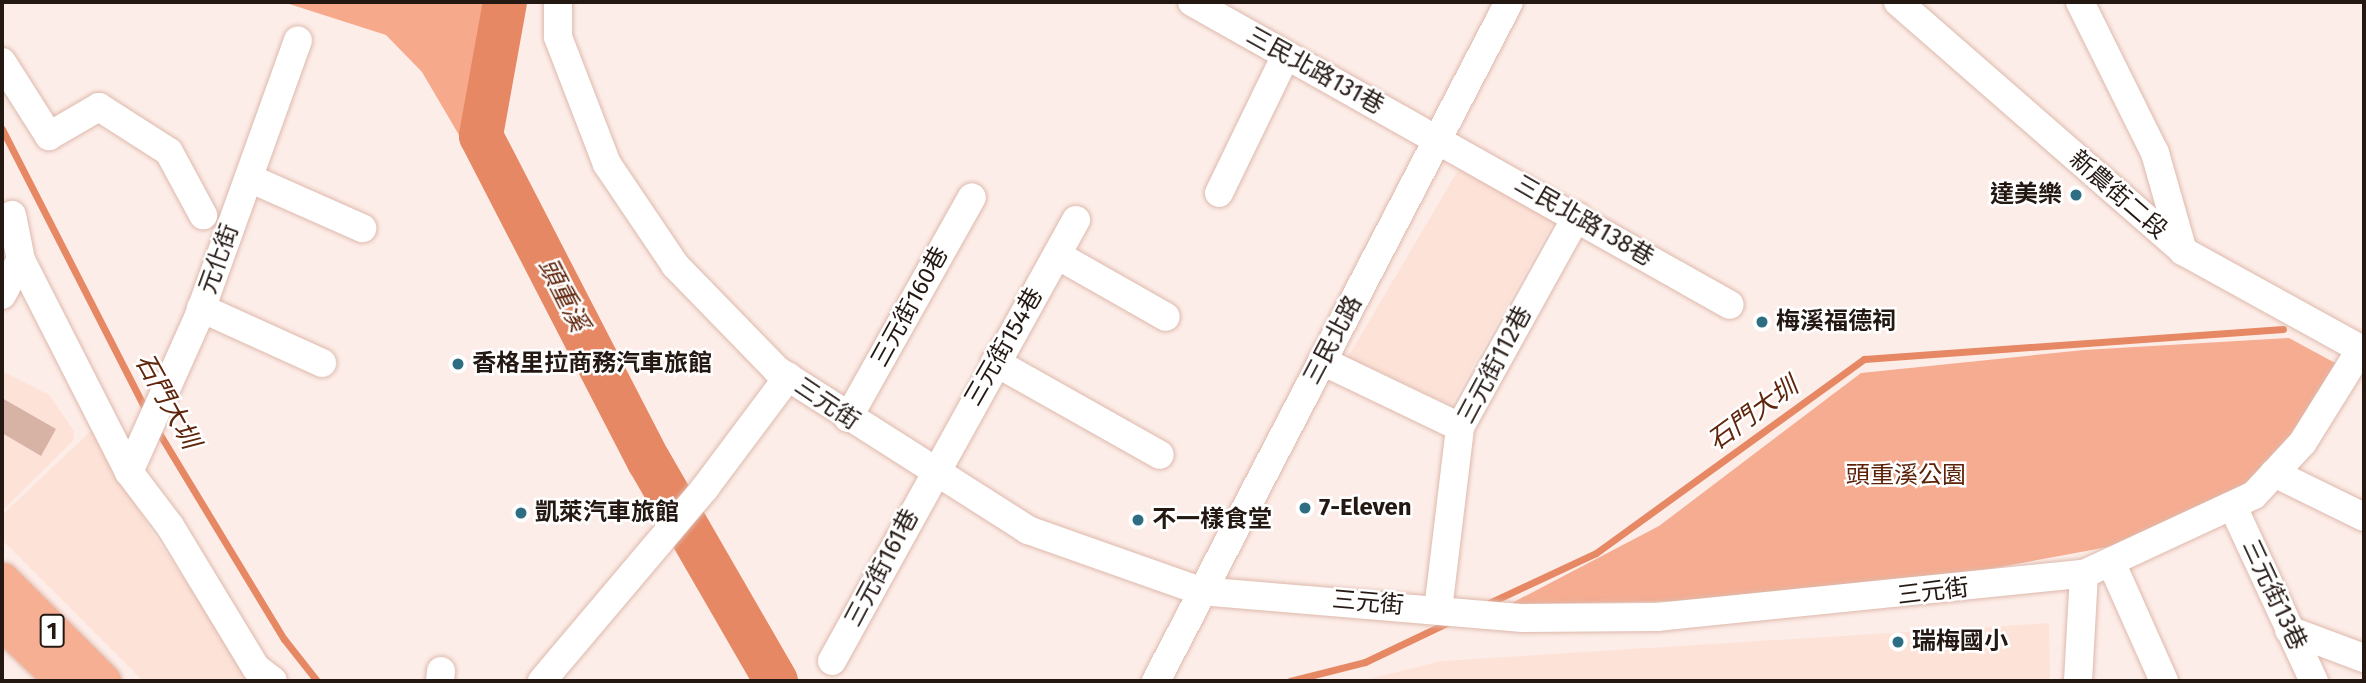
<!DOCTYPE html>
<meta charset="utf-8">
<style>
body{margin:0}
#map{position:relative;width:2366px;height:683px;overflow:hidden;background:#fdede8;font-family:"Fira Sans","Noto Sans TC",sans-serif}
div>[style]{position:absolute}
.built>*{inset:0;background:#fde2d8}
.green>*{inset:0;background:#f5ac91}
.forest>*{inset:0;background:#f7a98c}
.stream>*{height:7px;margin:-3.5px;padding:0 3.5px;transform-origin:3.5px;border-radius:3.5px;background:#e68864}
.river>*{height:44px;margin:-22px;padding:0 22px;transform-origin:22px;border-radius:22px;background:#e68864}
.building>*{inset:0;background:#d7b3a6}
.roads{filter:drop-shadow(0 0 2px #ddb9ac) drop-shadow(0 0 2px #ddb9ac)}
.minor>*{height:28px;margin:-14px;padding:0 14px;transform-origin:14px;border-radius:14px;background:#fff}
.major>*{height:35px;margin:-17.5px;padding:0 17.5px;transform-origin:17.5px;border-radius:17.5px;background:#f7af94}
.dots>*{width:19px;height:19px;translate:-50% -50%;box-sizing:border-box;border:4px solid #fff;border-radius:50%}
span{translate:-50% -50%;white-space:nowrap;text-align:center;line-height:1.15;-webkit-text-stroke:5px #fff;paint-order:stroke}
.shield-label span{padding:2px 5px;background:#fff;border:2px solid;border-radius:5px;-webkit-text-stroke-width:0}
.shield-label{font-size:23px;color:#241813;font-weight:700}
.street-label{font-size:24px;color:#241813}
.poi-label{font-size:24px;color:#241813;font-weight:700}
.right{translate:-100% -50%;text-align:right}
.left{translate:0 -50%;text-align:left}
.park-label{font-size:24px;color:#5c2107}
.water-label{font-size:26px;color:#60250b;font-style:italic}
.frame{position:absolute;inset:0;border:4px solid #241813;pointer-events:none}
</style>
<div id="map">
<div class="built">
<i style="clip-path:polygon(1460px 167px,1554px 220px,1451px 405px,1348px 357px)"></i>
<i style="clip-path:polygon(2px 371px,49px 395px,74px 431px,73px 441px,2px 511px)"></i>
<i style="clip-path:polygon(92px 430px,153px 534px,254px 681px,143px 681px,2px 540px,2px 515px)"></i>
<i style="clip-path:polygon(2049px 623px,2050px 681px,1360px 681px,1442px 661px)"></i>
</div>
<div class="green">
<i style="clip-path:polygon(2289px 338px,2337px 364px,2277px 463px,2213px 505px,2124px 544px,1924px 581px,1751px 600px,1510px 604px,1659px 526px,1861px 373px,2084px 350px)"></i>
</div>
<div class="forest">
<i style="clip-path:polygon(283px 2px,490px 2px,466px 147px,422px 72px,386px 35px)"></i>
</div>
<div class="stream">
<i style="left:2px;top:129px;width:318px;rotate:62.9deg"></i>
<i style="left:156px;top:428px;width:247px;rotate:58.8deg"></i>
<i style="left:284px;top:639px;width:53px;rotate:51.8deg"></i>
<i style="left:1487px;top:604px;width:120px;rotate:-25.1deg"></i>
<i style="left:1596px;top:553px;width:331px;rotate:-35.9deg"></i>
<i style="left:1864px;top:359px;width:420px;rotate:-4.1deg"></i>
<i style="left:1290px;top:681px;width:77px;rotate:-14.2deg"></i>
<i style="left:1365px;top:662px;width:95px;rotate:-25.5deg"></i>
</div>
<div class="river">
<i style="left:505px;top:2px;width:136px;rotate:100.2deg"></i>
<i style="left:481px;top:136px;width:366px;rotate:62.7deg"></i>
<i style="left:649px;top:461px;width:254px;rotate:60deg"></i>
</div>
<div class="building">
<i style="clip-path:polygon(2px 398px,56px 429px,41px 456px,2px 433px)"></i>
</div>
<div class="roads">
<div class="minor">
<i style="left:558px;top:2px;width:35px;rotate:90deg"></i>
<i style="left:558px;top:37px;width:136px;rotate:68.9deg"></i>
<i style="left:607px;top:164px;width:122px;rotate:56deg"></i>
<i style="left:675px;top:265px;width:146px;rotate:45.8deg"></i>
<i style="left:777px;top:370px;width:298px;rotate:32.5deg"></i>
<i style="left:1028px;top:530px;width:182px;rotate:19.5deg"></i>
<i style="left:1200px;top:591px;width:324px;rotate:4.8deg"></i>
<i style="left:1523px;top:618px;width:134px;rotate:-0.4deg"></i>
<i style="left:1657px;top:617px;width:429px;rotate:-5.8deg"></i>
<i style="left:2084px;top:574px;width:187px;rotate:-24.9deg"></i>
<i style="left:2254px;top:495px;width:72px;rotate:-47.2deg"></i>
<i style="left:2303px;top:442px;width:110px;rotate:-58.1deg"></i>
<i style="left:1192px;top:2px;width:617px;rotate:29.39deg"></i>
<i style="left:1898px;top:2px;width:378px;rotate:41.1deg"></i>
<i style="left:2183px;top:251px;width:207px;rotate:28.9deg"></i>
<i style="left:2080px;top:2px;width:169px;rotate:63.6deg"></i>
<i style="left:2155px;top:153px;width:102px;rotate:74.1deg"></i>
<i style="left:2px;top:62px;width:88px;rotate:57.6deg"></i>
<i style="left:49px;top:136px;width:58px;rotate:-30.1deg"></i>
<i style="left:99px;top:107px;width:83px;rotate:32.7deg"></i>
<i style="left:169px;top:152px;width:72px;rotate:61.6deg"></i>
<i style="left:249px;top:178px;width:124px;rotate:23.9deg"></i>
<i style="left:1219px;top:193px;width:153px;rotate:-64.1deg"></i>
<i style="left:1057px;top:255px;width:125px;rotate:29.6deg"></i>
<i style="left:21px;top:260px;width:238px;rotate:63deg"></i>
<i style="left:129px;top:472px;width:68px;rotate:52.8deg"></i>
<i style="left:170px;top:526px;width:166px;rotate:58.8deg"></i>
<i style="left:256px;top:668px;width:21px;rotate:37deg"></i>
<i style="left:2px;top:295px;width:40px;rotate:-62deg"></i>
<i style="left:21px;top:260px;width:46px;rotate:-101.3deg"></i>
<i style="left:201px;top:308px;width:133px;rotate:24.4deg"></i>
<i style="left:1322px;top:361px;width:153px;rotate:25.6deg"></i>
<i style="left:995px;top:362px;width:189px;rotate:29.4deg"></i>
<i style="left:848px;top:418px;width:253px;rotate:-60.7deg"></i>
<i style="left:129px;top:472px;width:169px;rotate:-65.9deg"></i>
<i style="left:198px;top:318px;width:295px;rotate:-70.2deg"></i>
<i style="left:2274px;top:473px;width:100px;rotate:26.1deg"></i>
<i style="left:2234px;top:509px;width:190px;rotate:65.1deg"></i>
<i style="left:2111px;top:562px;width:130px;rotate:66deg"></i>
<i style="left:1438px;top:610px;width:184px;rotate:-83.1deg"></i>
<i style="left:1460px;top:427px;width:241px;rotate:-61deg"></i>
<i style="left:2289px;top:630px;width:80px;rotate:20.5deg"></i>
<i style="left:832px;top:661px;width:504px;rotate:-61.04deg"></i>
<i style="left:440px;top:681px;width:10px;rotate:-84deg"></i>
<i style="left:542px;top:681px;width:253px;rotate:-49.8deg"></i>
<i style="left:705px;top:488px;width:139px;rotate:-53.2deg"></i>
<i style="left:1156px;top:681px;width:765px;rotate:-62.53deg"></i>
<i style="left:2078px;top:681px;width:107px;rotate:-86.8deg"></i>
</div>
<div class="major">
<i style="left:2px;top:580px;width:143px;rotate:45deg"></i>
<i style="left:2px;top:622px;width:86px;rotate:43.6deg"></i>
</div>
</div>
<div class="dots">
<i style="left:2076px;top:195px;background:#2e6e82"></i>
<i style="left:1762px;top:322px;background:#2e6e82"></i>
<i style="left:458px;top:364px;background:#2e6e82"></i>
<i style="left:1305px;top:508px;background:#2e6e82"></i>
<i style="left:521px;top:513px;background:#2e6e82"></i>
<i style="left:1138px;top:520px;background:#2e6e82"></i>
<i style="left:1898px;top:642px;background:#2e6e82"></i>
</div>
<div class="shield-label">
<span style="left:52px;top:631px">1</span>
</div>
<div class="street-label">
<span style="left:1315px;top:71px;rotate:29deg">三民北路131巷</span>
<span style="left:2118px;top:195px;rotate:41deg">新農街二段</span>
<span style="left:1584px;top:221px;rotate:30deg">三民北路138巷</span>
<span style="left:219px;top:259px;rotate:-70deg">元化街</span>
<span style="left:910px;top:307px;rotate:-61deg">三元街160巷</span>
<span style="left:1333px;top:340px;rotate:-62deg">三民北路</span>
<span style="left:1004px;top:347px;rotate:-60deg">三元街154巷</span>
<span style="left:1495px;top:365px;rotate:-62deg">三元街112巷</span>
<span style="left:827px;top:404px;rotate:34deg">三元街</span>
<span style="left:882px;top:568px;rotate:-62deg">三元街161巷</span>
<span style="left:1933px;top:592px;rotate:-7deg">三元街</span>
<span style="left:2274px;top:595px;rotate:65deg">三元街13巷</span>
<span style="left:1368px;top:603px;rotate:5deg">三元街</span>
</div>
<div class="poi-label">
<span class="right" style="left:2062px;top:195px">達美樂</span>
<span class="left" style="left:1776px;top:322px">梅溪福德祠</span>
<span class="left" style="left:472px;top:364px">香格里拉商務汽車旅館</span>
<span class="left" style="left:1319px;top:508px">7-Eleven</span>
<span class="left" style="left:535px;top:513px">凱萊汽車旅館</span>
<span class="left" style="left:1152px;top:520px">不一樣食堂</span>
<span class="left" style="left:1912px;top:642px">瑞梅國小</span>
</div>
<div class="park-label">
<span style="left:1906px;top:476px">頭重溪公園</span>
</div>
<div class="water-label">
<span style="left:563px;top:295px;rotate:63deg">頭重溪</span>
<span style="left:167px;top:401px;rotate:61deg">石門大圳</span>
<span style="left:1753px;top:414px;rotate:-36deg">石門大圳</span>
</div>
<div class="frame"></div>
</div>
